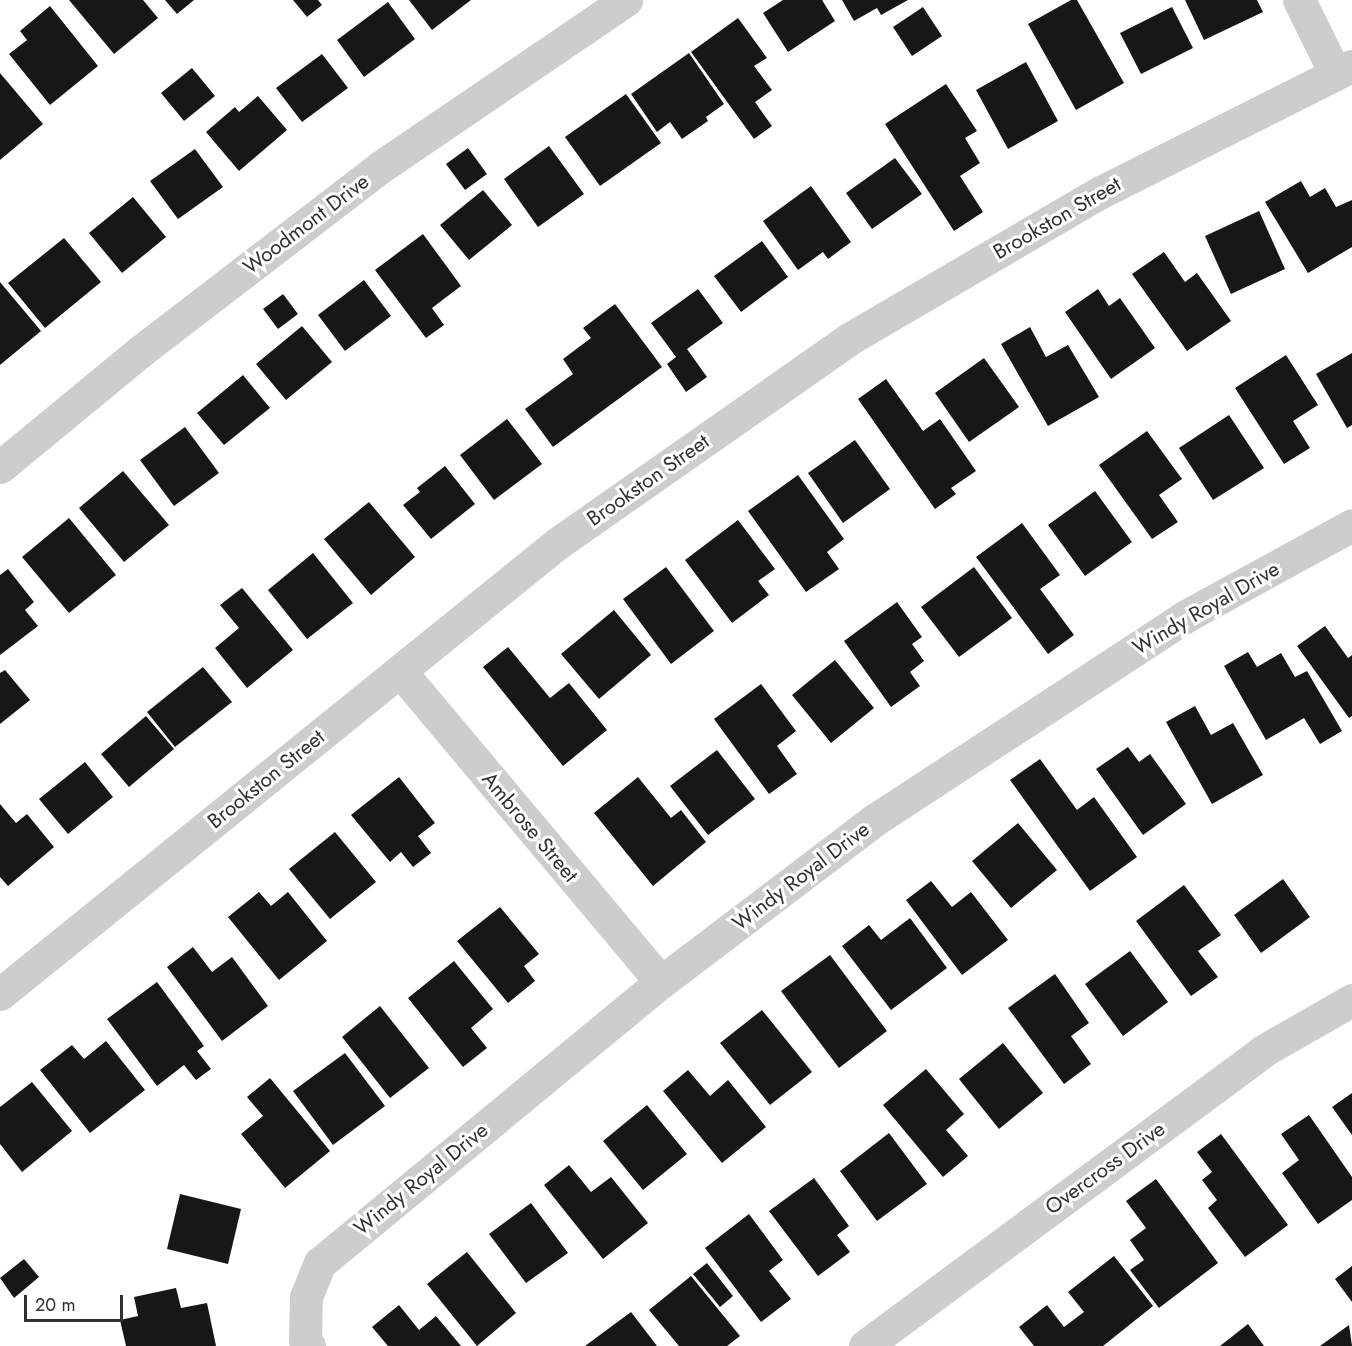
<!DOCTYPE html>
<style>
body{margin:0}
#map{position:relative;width:1352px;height:1346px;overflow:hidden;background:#fff;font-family:Jost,sans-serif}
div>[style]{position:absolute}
.building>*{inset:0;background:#171717}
.minor>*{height:33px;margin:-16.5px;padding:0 16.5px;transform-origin:16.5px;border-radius:16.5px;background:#cdcdcd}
span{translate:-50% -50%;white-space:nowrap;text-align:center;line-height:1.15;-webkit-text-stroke:6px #fff;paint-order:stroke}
.street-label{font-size:21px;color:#303030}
.scale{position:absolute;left:24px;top:1295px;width:99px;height:27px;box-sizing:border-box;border:3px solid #303030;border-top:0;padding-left:8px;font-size:18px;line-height:21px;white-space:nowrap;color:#303030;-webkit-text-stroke:4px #fff;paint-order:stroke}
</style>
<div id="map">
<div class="building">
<i style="clip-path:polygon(69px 0,143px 0,158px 18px,114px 54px)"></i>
<i style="clip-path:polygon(165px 0,194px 0,177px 14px)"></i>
<i style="clip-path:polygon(293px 0,318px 0,322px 5px,307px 17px)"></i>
<i style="clip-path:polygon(409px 0,471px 0,432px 30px)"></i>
<i style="clip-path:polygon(783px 0,822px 0,835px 21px,788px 52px,763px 13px)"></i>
<i style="clip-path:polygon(842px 0,908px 0,881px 15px,877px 8px,854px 21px)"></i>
<i style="clip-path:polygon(1071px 0,1077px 0,1124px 83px,1076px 110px,1028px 24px)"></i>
<i style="clip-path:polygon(1185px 0,1257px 0,1263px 12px,1204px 40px)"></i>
<i style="clip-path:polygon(388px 2px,415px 39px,364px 77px,337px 40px)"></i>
<i style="clip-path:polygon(50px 6px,98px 66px,50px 105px,9px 54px,27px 40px,20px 31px)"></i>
<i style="clip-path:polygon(923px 7px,942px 36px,912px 56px,893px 27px)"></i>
<i style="clip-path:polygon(1172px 7px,1193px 48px,1141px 74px,1120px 33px)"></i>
<i style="clip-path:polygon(738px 18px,767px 58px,754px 66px,772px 90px,755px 102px,772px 126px,754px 139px,691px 52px)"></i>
<i style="clip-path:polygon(689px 53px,724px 104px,706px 117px,708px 121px,682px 139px,670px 122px,657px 132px,631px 94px)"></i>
<i style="clip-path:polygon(322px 54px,348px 88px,302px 122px,276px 88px)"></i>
<i style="clip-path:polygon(1026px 62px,1058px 121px,1008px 149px,976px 90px)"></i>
<i style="clip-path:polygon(192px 68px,215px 96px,184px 121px,161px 93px)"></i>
<i style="clip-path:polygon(0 73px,43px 124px,0 160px)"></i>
<i style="clip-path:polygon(946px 84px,977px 131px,965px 138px,980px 163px,960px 176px,983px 212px,954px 231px,885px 124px)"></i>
<i style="clip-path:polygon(626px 94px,661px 143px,600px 186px,565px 137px)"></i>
<i style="clip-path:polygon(258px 96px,287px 130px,239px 171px,206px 132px,235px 107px,239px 112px)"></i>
<i style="clip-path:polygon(549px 146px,584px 194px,538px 227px,504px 179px)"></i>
<i style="clip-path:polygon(468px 148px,487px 174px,465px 190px,446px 164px)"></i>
<i style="clip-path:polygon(195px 149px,223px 187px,178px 219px,150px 181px)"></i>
<i style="clip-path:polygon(895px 158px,922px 194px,872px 229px,846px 193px)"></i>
<i style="clip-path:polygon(1301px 181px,1310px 197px,1325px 188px,1336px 207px,1352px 200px,1352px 247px,1308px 273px,1265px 202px)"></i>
<i style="clip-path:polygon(811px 186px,851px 242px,828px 259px,823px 252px,798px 270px,763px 221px)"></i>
<i style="clip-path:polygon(483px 190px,512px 225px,469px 260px,440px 225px)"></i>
<i style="clip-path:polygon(133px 197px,166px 237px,122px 273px,89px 233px)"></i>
<i style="clip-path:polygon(1259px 211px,1285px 269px,1231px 294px,1205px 236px)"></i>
<i style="clip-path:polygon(423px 234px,461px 286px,432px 308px,444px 325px,426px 338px,375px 270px)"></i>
<i style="clip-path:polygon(64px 238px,101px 282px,45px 328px,8px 283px)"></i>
<i style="clip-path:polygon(762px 241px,788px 277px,741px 312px,714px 276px)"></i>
<i style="clip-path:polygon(1164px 252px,1185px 282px,1197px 273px,1231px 321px,1187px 351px,1132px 274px)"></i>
<i style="clip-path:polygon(364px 280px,391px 316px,345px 351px,318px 315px)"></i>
<i style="clip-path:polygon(0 282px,41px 331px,0 365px)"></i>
<i style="clip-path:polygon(698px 289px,723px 323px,687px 349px,707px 377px,686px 392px,667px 364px,676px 357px,651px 323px)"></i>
<i style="clip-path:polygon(1098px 289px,1109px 306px,1120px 298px,1155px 348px,1111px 379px,1065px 312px)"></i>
<i style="clip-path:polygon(283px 294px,298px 314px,278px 329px,263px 309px)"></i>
<i style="clip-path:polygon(615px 304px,662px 367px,553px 447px,525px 409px,573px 374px,563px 359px,591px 338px,583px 328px)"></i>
<i style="clip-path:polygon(302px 326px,332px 362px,286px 400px,256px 364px)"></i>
<i style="clip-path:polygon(1030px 327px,1046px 357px,1068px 345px,1099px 397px,1048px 426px,1001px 344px)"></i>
<i style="clip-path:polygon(1352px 353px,1352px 425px,1347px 428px,1316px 374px)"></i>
<i style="clip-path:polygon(1286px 355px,1318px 405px,1293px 421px,1310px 448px,1284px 464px,1235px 388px)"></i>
<i style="clip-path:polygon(984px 358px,1019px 407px,969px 442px,935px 393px)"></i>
<i style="clip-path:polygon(243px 375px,270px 408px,224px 445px,197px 413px)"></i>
<i style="clip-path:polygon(886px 379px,923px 431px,940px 419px,976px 471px,951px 488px,956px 494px,935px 509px,858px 399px)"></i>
<i style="clip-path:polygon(1229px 415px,1264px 468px,1213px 500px,1179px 448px)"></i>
<i style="clip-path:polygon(507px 419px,542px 464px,494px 500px,460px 455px)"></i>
<i style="clip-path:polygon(185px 427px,219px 473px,174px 506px,140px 460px)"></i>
<i style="clip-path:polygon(1147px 431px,1182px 479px,1159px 495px,1178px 522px,1152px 539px,1099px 465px)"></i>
<i style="clip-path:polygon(855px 440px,890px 489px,843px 523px,808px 473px)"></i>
<i style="clip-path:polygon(445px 466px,475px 504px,431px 539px,403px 505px,420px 492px,417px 488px)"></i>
<i style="clip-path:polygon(123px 471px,169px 525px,124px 562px,79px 508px)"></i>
<i style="clip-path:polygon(798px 475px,844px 539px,827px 552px,839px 569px,806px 592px,748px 511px)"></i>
<i style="clip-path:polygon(1095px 491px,1132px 542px,1085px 576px,1048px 525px)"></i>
<i style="clip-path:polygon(369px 502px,415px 557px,371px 595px,324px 539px)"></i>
<i style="clip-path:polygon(69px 518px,116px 575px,69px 613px,22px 557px)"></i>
<i style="clip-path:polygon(738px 520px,775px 569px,758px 581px,769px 595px,732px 623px,685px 560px)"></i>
<i style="clip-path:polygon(1022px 523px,1060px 575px,1040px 589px,1074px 635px,1048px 654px,976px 557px)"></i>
<i style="clip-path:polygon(313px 553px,353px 603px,307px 639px,268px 590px)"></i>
<i style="clip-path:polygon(666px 567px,714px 631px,671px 664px,623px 599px)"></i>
<i style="clip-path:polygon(974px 567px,1012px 618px,959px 657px,921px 607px)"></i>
<i style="clip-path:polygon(8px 569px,34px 602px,25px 610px,38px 626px,0 655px,0 575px)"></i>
<i style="clip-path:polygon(242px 588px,293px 650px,247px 688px,215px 648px,239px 628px,220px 605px)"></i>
<i style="clip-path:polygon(897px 602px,922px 637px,912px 644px,924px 661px,910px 672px,920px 686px,891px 707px,844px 641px)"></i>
<i style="clip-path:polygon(614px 610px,651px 655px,599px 699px,561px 654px)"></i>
<i style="clip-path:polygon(1325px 626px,1348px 658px,1352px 655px,1352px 716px,1349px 718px,1297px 646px)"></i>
<i style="clip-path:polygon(508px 647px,550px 698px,569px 683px,607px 730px,563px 766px,483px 667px)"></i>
<i style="clip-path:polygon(1248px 652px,1257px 667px,1281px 653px,1295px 677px,1307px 671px,1342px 731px,1320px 744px,1304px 718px,1266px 740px,1224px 666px)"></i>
<i style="clip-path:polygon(835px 660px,874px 708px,831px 743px,792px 695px)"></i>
<i style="clip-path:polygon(203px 667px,232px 702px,175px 747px,147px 712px)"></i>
<i style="clip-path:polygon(5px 670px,30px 700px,0 724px,0 673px)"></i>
<i style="clip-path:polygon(761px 684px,796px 731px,777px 746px,797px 774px,769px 794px,714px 719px)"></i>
<i style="clip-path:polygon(1195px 706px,1211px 735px,1233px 723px,1263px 775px,1212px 804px,1166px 722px)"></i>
<i style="clip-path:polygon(146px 716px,174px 749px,129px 787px,101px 754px)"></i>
<i style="clip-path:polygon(1128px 747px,1139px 762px,1150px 754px,1186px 804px,1143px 835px,1096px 769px)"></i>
<i style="clip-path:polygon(717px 750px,755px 799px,708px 835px,670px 786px)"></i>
<i style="clip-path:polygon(1040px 759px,1077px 810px,1094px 797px,1137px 857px,1090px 891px,1010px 780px)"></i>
<i style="clip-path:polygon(85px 762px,113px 797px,68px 834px,39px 799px)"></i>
<i style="clip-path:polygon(399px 777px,435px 823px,418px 836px,431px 853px,413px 867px,401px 852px,390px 862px,351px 815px)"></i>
<i style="clip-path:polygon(638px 777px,671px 818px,681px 810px,706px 842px,653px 886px,594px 813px)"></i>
<i style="clip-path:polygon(0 804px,16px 823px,27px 814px,54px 847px,8px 886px,0 877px)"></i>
<i style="clip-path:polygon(1018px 823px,1057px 870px,1011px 908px,972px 861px)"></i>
<i style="clip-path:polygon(335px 832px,376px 882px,330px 919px,289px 869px)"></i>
<i style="clip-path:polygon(1283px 879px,1310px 917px,1261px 953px,1234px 915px)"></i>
<i style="clip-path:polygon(931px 881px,952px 907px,971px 892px,1008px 940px,962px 975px,906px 900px)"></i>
<i style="clip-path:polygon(1184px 885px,1221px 935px,1198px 951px,1218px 977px,1191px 996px,1136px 921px)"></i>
<i style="clip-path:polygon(259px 892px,271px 906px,288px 892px,327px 941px,279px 980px,228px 917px)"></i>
<i style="clip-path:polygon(500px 907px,539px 954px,524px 966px,535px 981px,508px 1003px,457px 941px)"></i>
<i style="clip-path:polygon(910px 918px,947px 968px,891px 1010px,842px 946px,869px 925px,881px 940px)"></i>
<i style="clip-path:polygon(193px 947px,212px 972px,232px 957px,268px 1006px,222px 1041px,167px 967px)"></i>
<i style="clip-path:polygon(1130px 951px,1168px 1002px,1123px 1036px,1085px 984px)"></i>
<i style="clip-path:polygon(830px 955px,887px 1031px,839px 1068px,781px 991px)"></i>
<i style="clip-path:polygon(454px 961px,493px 1009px,471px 1028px,487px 1048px,463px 1067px,408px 998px)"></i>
<i style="clip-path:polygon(1055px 974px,1089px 1023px,1071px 1036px,1091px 1064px,1064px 1084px,1008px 1008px)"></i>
<i style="clip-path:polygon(157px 982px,204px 1046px,197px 1051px,211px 1069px,196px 1080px,184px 1065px,157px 1086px,107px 1019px)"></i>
<i style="clip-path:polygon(380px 1006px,429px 1068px,390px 1098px,342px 1037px)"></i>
<i style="clip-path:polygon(762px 1010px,812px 1072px,770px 1105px,720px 1043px)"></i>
<i style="clip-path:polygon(106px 1041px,145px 1090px,90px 1133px,40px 1070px,72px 1045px,84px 1059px)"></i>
<i style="clip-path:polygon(1003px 1043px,1043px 1093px,999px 1129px,959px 1079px)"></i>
<i style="clip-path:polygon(345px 1053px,385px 1106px,333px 1145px,293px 1091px)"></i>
<i style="clip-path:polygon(926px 1069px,964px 1114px,946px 1130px,968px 1156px,943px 1177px,883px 1105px)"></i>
<i style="clip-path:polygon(688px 1070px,710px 1096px,728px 1080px,766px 1127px,722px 1163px,663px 1091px)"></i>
<i style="clip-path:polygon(270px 1078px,330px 1151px,285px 1188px,241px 1134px,263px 1116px,247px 1097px)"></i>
<i style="clip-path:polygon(32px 1082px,72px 1131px,22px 1172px,0 1144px,0 1107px)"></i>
<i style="clip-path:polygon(1352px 1093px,1352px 1135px,1332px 1107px)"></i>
<i style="clip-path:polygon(647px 1105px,687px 1154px,643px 1190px,603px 1141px)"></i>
<i style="clip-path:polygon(1309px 1115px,1352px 1177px,1352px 1200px,1318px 1224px,1282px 1173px,1299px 1160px,1281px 1134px)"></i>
<i style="clip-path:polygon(889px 1133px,927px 1184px,877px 1221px,840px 1171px)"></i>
<i style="clip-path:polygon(1221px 1134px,1288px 1225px,1245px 1257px,1208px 1208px,1217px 1200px,1202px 1180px,1212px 1172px,1197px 1152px)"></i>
<i style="clip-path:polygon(569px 1165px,591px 1192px,611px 1177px,648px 1223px,603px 1259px,544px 1185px)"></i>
<i style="clip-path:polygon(814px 1178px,849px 1226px,837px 1235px,850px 1252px,818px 1276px,769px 1211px)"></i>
<i style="clip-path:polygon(1156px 1179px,1218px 1263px,1159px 1308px,1130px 1270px,1144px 1260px,1130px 1240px,1146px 1228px,1126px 1201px)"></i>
<i style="clip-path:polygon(180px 1194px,241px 1209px,228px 1264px,167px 1249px)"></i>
<i style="clip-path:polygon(531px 1203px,568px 1253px,526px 1283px,489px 1234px)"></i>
<i style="clip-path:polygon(749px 1214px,783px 1260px,769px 1271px,791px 1299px,761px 1322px,705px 1248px)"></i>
<i style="clip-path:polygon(467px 1252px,516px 1313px,477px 1346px,427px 1284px)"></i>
<i style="clip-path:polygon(1114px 1256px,1153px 1306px,1103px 1346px,1034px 1346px,1019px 1327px,1047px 1305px,1064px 1327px,1084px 1312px,1068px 1292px)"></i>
<i style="clip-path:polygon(24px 1259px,39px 1277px,14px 1298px,0 1278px)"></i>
<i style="clip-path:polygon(707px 1263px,733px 1296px,720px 1307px,693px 1274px)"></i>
<i style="clip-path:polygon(1352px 1266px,1352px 1302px,1335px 1279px)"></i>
<i style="clip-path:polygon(691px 1276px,740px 1336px,727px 1346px,679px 1346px,649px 1310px)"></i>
<i style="clip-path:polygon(176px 1288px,181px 1308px,207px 1303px,216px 1346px,126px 1346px,120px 1320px,138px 1316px,134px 1297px)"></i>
<i style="clip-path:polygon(399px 1305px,419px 1330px,436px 1316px,461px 1346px,388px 1346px,372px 1327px)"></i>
<i style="clip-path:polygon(631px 1312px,657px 1346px,585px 1346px)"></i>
<i style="clip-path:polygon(1248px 1324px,1264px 1346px,1220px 1346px)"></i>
<i style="clip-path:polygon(1349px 1325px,1352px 1346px,1320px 1346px)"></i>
</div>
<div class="minor">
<i style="left:1299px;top:0;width:81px;rotate:63.7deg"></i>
<i style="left:0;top:467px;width:184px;rotate:-39.5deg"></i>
<i style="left:142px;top:350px;width:299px;rotate:-37.5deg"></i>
<i style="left:379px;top:168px;width:299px;rotate:-34.2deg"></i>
<i style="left:400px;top:671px;width:406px;rotate:50deg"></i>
<i style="left:0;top:994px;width:717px;rotate:-38.95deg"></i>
<i style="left:558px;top:543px;width:355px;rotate:-35deg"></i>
<i style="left:849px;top:339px;width:290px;rotate:-30.3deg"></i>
<i style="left:1099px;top:193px;width:283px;rotate:-26.7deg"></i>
<i style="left:309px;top:1346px;width:7px;rotate:-124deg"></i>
<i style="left:305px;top:1340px;width:43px;rotate:-88.7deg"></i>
<i style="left:306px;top:1297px;width:37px;rotate:-68deg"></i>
<i style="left:320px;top:1263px;width:442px;rotate:-39.5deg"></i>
<i style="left:661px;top:982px;width:270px;rotate:-37.2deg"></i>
<i style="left:876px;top:819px;width:371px;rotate:-33.2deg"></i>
<i style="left:1186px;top:616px;width:189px;rotate:-28.7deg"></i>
<i style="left:865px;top:1346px;width:495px;rotate:-36.5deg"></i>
<i style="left:1263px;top:1051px;width:103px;rotate:-29.8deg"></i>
</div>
<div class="street-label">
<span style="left:1057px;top:218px;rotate:-30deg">Brookston Street</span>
<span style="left:306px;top:224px;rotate:-37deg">Woodmont Drive</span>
<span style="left:648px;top:480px;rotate:-35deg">Brookston Street</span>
<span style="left:1206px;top:608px;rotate:-30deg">Windy Royal Drive</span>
<span style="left:266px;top:779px;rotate:-39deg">Brookston Street</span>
<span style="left:530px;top:827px;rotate:50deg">Ambrose Street</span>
<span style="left:801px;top:876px;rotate:-37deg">Windy Royal Drive</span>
<span style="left:1105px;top:1168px;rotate:-36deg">Overcross Drive</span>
<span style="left:421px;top:1179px;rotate:-39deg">Windy Royal Drive</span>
</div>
<div class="scale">20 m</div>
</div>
